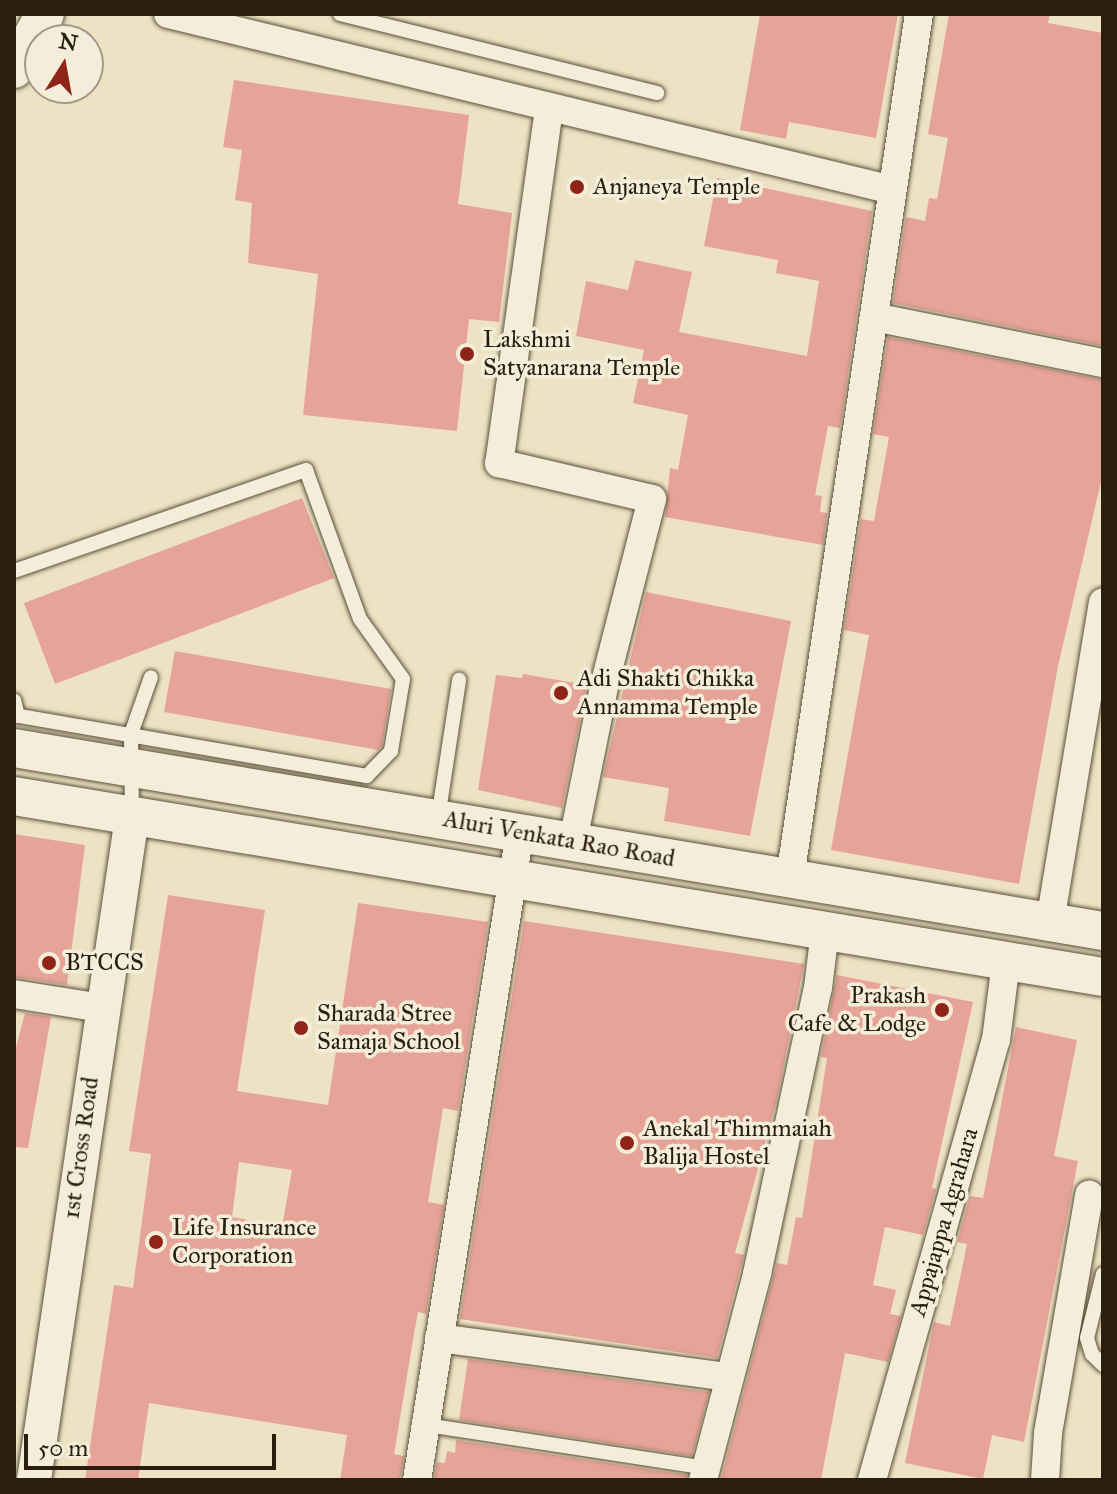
<!DOCTYPE html>
<style>
body{margin:0}
#map{position:relative;width:1117px;height:1494px;overflow:hidden;background:#ede3c4;font-family:"IM FELL Great Primer",serif}
div>[style]{position:absolute}
.building>*{inset:0;background:#e6a398}
.roads{filter:drop-shadow(0 0 2px #5c4f3a) drop-shadow(0 0 2px #5c4f3a)}
.service>*{height:14px;margin:-7px;padding:0 7px;transform-origin:7px;border-radius:7px;background:#f3edd9}
.minor>*{height:28px;margin:-14px;padding:0 14px;transform-origin:14px;border-radius:14px;background:#f3edd9}
.tertiary>*{height:34px;margin:-17px;padding:0 17px;transform-origin:17px;border-radius:17px;background:#f3edd9}
.secondary>*{height:38px;margin:-19px;padding:0 19px;transform-origin:19px;border-radius:19px;background:#f3edd9}
.dots>*{width:22px;height:22px;translate:-50% -50%;box-sizing:border-box;border:4px solid #f3edd9;border-radius:50%}
span{translate:-50% -50%;white-space:nowrap;text-align:center;line-height:1.15;-webkit-text-stroke:7px #f3edd9;paint-order:stroke}
.poi-label{font-size:24px;color:#2b1e0c}
.left{translate:0 -50%;text-align:left}
.right{translate:-100% -50%;text-align:right}
.street-label{font-size:24px;color:#2b1e0c}
.frame{position:absolute;inset:0;border:16px solid #2b1e0c;pointer-events:none}
.north{position:absolute;left:24px;top:24px;width:80px;height:80px;box-sizing:border-box;background:#f3edd9;border:2px solid #a39a87;border-radius:50%;rotate:11deg;font-size:22px;font-weight:700;line-height:32px;text-align:center;color:#2b1e0c}
.north::after{content:'';display:block;margin:auto;width:28px;height:36px;background:#8f2418;clip-path:polygon(50% 0,100% 100%,50% 72%,0 100%)}
.scale{position:absolute;left:24px;top:1434px;width:252px;height:36px;box-sizing:border-box;border:4px solid #2b1e0c;border-top:0;padding-left:10px;font-size:24px;line-height:28px;white-space:nowrap;color:#2b1e0c;-webkit-text-stroke:6px #f3edd9;paint-order:stroke}
</style>
<div id="map">
<div class="building">
<i style="clip-path:polygon(760px 14px,898px 14px,876px 138px,789px 122px,786px 139px,740px 130px)"></i>
<i style="clip-path:polygon(949px 14px,1050px 14px,1048px 23px,1103px 33px,1103px 346px,893px 303px,906px 217px,925px 221px,929px 198px,937px 199px,948px 138px,928px 134px)"></i>
<i style="clip-path:polygon(234px 80px,469px 115px,458px 204px,512px 213px,499px 322px,469px 319px,457px 431px,303px 415px,318px 274px,248px 263px,252px 203px,235px 200px,242px 150px,223px 147px)"></i>
<i style="clip-path:polygon(717px 178px,872px 211px,840px 428px,828px 426px,815px 495px,822px 496px,820px 512px,827px 513px,823px 545px,665px 517px,670px 468px,678px 470px,688px 415px,633px 403px,644px 350px,576px 336px,586px 281px,628px 290px,635px 260px,692px 272px,679px 332px,807px 356px,819px 281px,776px 273px,778px 260px,704px 246px)"></i>
<i style="clip-path:polygon(888px 337px,1103px 380px,1103px 473px,1058px 666px,1019px 884px,831px 850px,869px 635px,844px 630px,861px 519px,874px 521px,889px 437px,873px 434px)"></i>
<i style="clip-path:polygon(302px 498px,334px 578px,55px 684px,24px 603px)"></i>
<i style="clip-path:polygon(646px 592px,791px 621px,750px 836px,664px 821px,669px 788px,603px 777px)"></i>
<i style="clip-path:polygon(175px 651px,391px 689px,382px 746px,378px 750px,164px 712px)"></i>
<i style="clip-path:polygon(523px 674px,587px 685px,562px 808px,478px 790px,496px 675px,522px 678px)"></i>
<i style="clip-path:polygon(14px 834px,85px 845px,67px 985px,14px 977px)"></i>
<i style="clip-path:polygon(evenodd,168px 895px,265px 910px,237px 1091px,328px 1105px,358px 903px,488px 922px,458px 1111px,443px 1108px,428px 1202px,444px 1205px,426px 1314px,418px 1312px,415px 1328px,394px 1454px,404px 1456px,400px 1480px,340px 1480px,347px 1435px,149px 1403px,138px 1480px,85px 1480px,114px 1285px,133px 1288px,151px 1154px,129px 1151px,168px 895px,239px 1162px,292px 1170px,282px 1227px,232px 1217px,239px 1162px)"></i>
<i style="clip-path:polygon(524px 921px,804px 964px,777px 1099px,735px 1253px,744px 1255px,717px 1358px,460px 1319px)"></i>
<i style="clip-path:polygon(837px 975px,973px 1002px,932px 1188px,936px 1189px,923px 1235px,885px 1227px,873px 1285px,896px 1290px,890px 1314px,901px 1316px,888px 1362px,845px 1353px,821px 1480px,721px 1480px,777px 1263px,787px 1265px,796px 1217px,802px 1218px,827px 1058px,821px 1057px)"></i>
<i style="clip-path:polygon(25px 1013px,51px 1017px,28px 1148px,14px 1147px,14px 1055px)"></i>
<i style="clip-path:polygon(1016px 1027px,1077px 1040px,1054px 1156px,1078px 1161px,1024px 1442px,992px 1435px,983px 1479px,905px 1463px,934px 1322px,950px 1326px,967px 1244px,957px 1242px,970px 1196px,983px 1198px)"></i>
<i style="clip-path:polygon(468px 1359px,709px 1392px,692px 1456px,459px 1420px)"></i>
<i style="clip-path:polygon(456px 1440px,687px 1475px,686px 1480px,434px 1480px,437px 1462px,445px 1463px,447px 1451px,455px 1453px)"></i>
</div>
<div class="roads">
<div class="service">
<i style="left:340px;top:14px;width:327px;rotate:14deg"></i>
<i style="left:14px;top:571px;width:309px;rotate:-19.1deg"></i>
<i style="left:306px;top:470px;width:158px;rotate:70.1deg"></i>
<i style="left:360px;top:619px;width:74px;rotate:54.4deg"></i>
<i style="left:403px;top:679px;width:73px;rotate:99.5deg"></i>
<i style="left:391px;top:751px;width:35px;rotate:134deg"></i>
<i style="left:367px;top:776px;width:354px;rotate:-170.2deg"></i>
<i style="left:18px;top:716px;width:16px;rotate:-104deg"></i>
<i style="left:132px;top:814px;width:80px;rotate:-90.7deg"></i>
<i style="left:131px;top:734px;width:60px;rotate:-70.7deg"></i>
<i style="left:438px;top:818px;width:140px;rotate:-81.3deg"></i>
<i style="left:1103px;top:1274px;width:66px;rotate:104deg"></i>
<i style="left:1087px;top:1338px;width:17px;rotate:73deg"></i>
<i style="left:1092px;top:1354px;width:16px;rotate:45deg"></i>
<i style="left:426px;top:1425px;width:283px;rotate:8.7deg"></i>
</div>
<div class="minor">
<i style="left:168px;top:14px;width:745px;rotate:13.66deg"></i>
<i style="left:549px;top:109px;width:358px;rotate:98deg"></i>
<i style="left:499px;top:463px;width:157px;rotate:13.2deg"></i>
<i style="left:652px;top:499px;width:189px;rotate:104.4deg"></i>
<i style="left:605px;top:682px;width:162px;rotate:101.4deg"></i>
<i style="left:874px;top:317px;width:234px;rotate:11.4deg"></i>
<i style="left:790px;top:878px;width:874px;rotate:-81.51deg"></i>
<i style="left:1050px;top:922px;width:324px;rotate:-80.6deg"></i>
<i style="left:14px;top:994px;width:88px;rotate:9.1deg"></i>
<i style="left:439px;top:1338px;width:292px;rotate:7.7deg"></i>
<i style="left:417px;top:1480px;width:656px;rotate:-80.97deg"></i>
<i style="left:703px;top:1480px;width:213px;rotate:-75.3deg"></i>
<i style="left:757px;top:1274px;width:292px;rotate:-78deg"></i>
<i style="left:818px;top:988px;width:57px;rotate:-83deg"></i>
<i style="left:872px;top:1480px;width:457px;rotate:-74.3deg"></i>
<i style="left:996px;top:1040px;width:79px;rotate:-82.7deg"></i>
<i style="left:1045px;top:1480px;width:47px;rotate:-86.3deg"></i>
<i style="left:1048px;top:1433px;width:242px;rotate:-80.2deg"></i>
</div>
<div class="tertiary">
<i style="left:34px;top:1480px;width:670px;rotate:-81.59deg"></i>
</div>
<div class="secondary">
<i style="left:14px;top:69px;width:63px;rotate:-60.6deg"></i>
<i style="left:14px;top:748px;width:1104px;rotate:9.54deg"></i>
<i style="left:14px;top:796px;width:1104px;rotate:9.44deg"></i>
</div>
</div>
<div class="dots">
<i style="left:577px;top:187px;background:#8f2418"></i>
<i style="left:467px;top:354px;background:#8f2418"></i>
<i style="left:561px;top:693px;background:#8f2418"></i>
<i style="left:49px;top:963px;background:#8f2418"></i>
<i style="left:942px;top:1010px;background:#8f2418"></i>
<i style="left:301px;top:1028px;background:#8f2418"></i>
<i style="left:627px;top:1143px;background:#8f2418"></i>
<i style="left:156px;top:1242px;background:#8f2418"></i>
</div>
<div class="poi-label">
<span class="left" style="left:593px;top:187px">Anjaneya Temple</span>
<span class="left" style="left:483px;top:354px">Lakshmi<br>Satyanarana Temple</span>
<span class="left" style="left:577px;top:693px">Adi Shakti Chikka<br>Annamma Temple</span>
<span class="left" style="left:65px;top:963px">BTCCS</span>
<span class="right" style="left:926px;top:1010px">Prakash<br>Cafe &amp; Lodge</span>
<span class="left" style="left:317px;top:1028px">Sharada Stree<br>Samaja School</span>
<span class="left" style="left:643px;top:1143px">Anekal Thimmaiah<br>Balija Hostel</span>
<span class="left" style="left:172px;top:1242px">Life Insurance<br>Corporation</span>
</div>
<div class="street-label">
<span style="left:559px;top:839px;rotate:10deg">Aluri Venkata Rao Road</span>
<span style="left:81px;top:1148px;rotate:-82deg">1st Cross Road</span>
<span style="left:944px;top:1222px;rotate:-74deg">Appajappa Agrahara</span>
</div>
<div class="frame"></div>
<div class="north">N</div>
<div class="scale">50 m</div>
</div>
